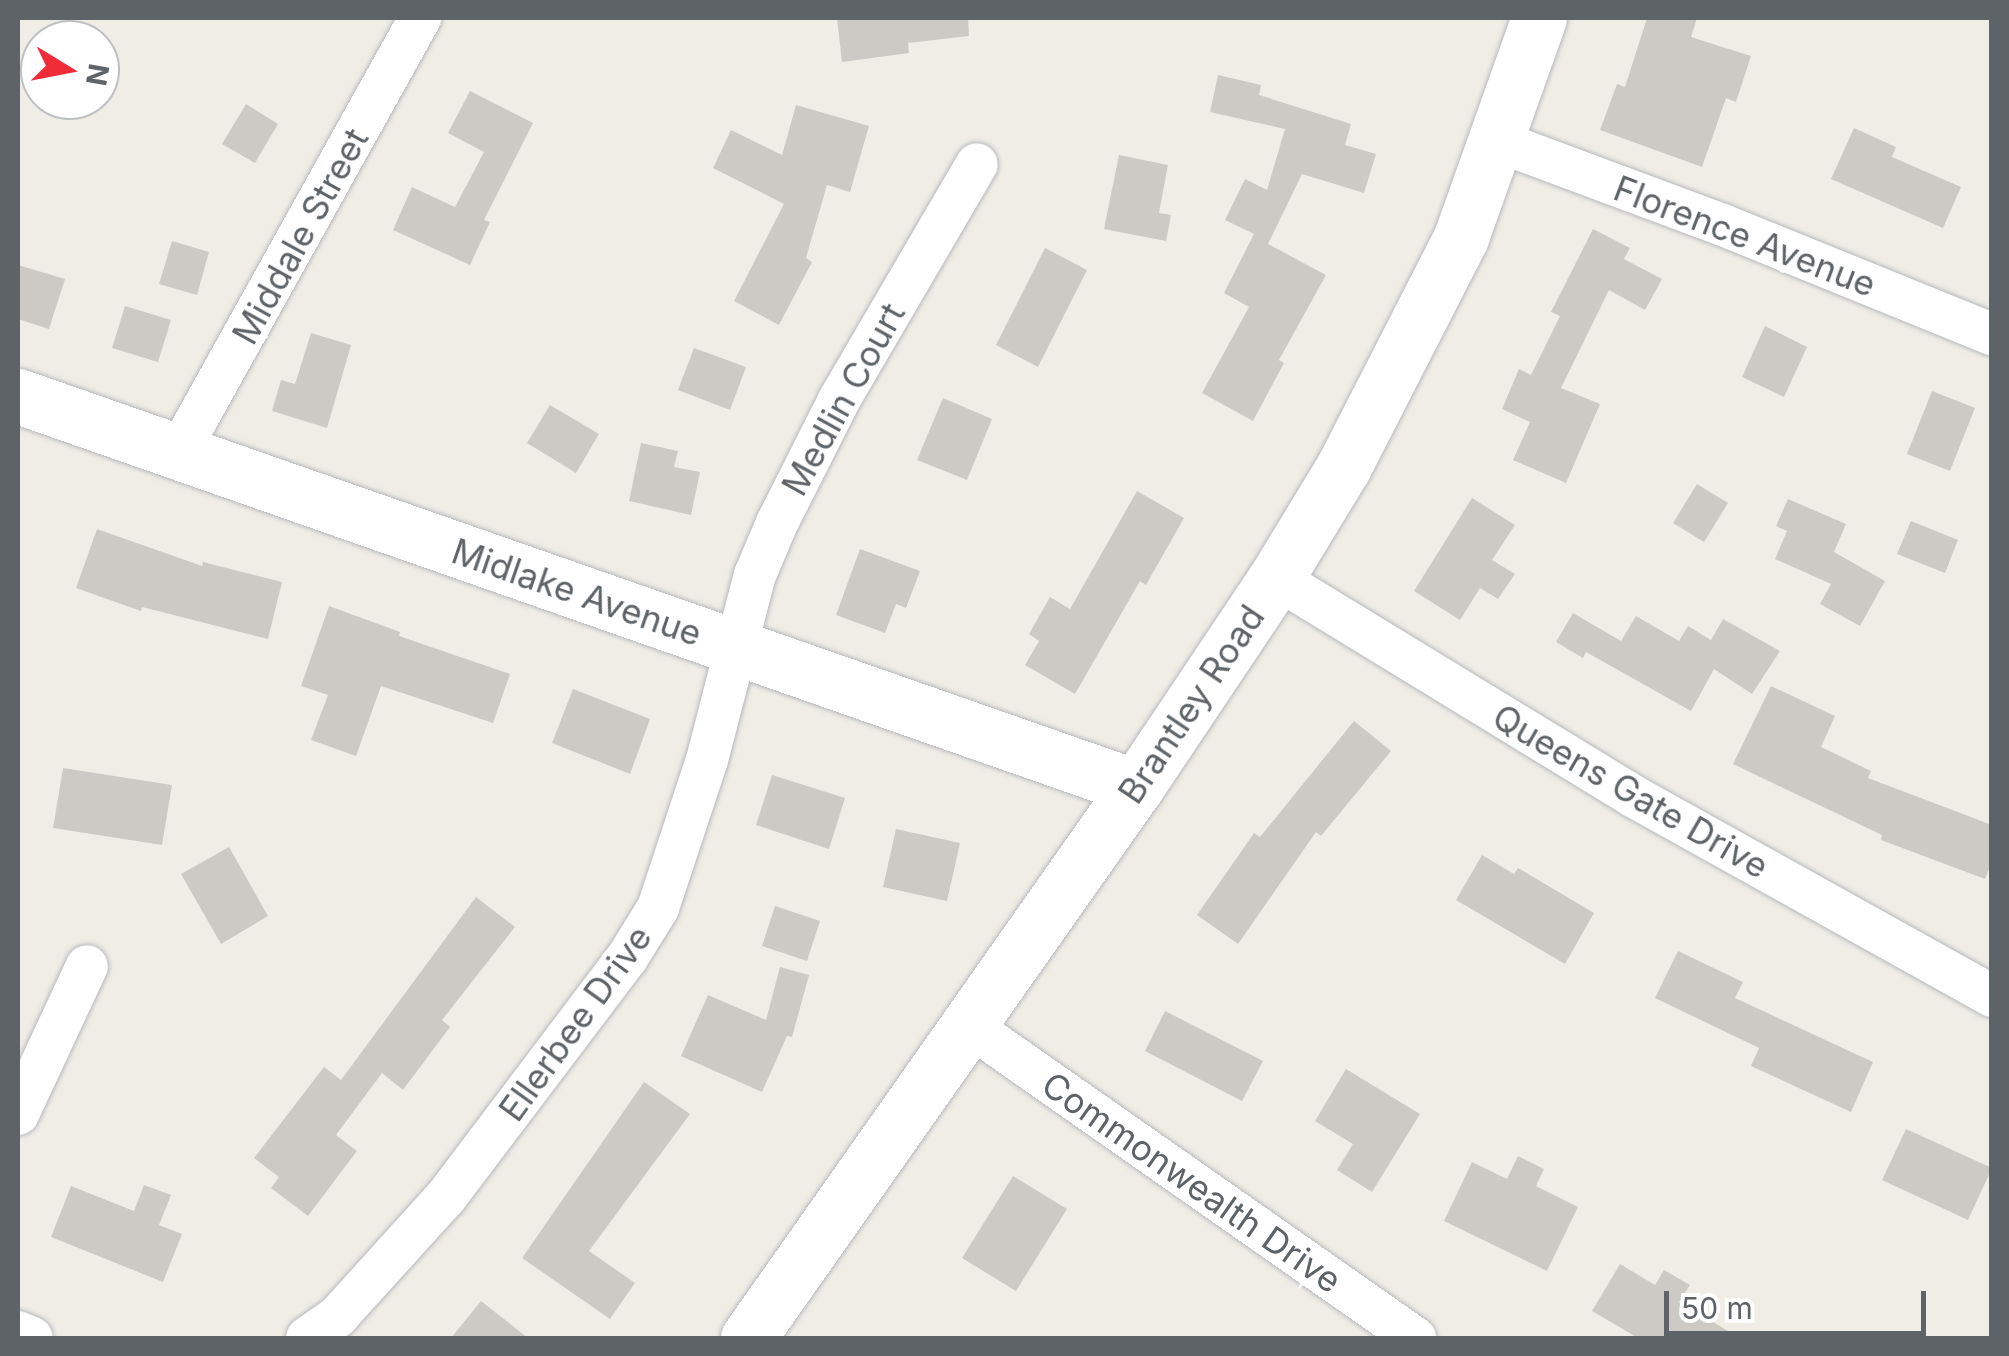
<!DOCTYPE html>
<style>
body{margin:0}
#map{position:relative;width:2009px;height:1356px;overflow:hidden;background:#f0ede6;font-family:Inter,sans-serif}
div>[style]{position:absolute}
.building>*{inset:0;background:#cdcac5}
.roads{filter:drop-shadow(0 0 2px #b6b9bd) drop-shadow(0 0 2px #b6b9bd)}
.street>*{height:42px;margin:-21px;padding:0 21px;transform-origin:21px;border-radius:21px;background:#fff}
.secondary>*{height:55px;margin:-27.5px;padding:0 27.5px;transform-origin:27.5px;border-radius:27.5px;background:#fff}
span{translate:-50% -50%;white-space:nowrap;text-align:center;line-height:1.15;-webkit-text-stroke:9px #fff;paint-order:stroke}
.street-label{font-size:35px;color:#5d6367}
.frame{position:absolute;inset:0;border:20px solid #5d6367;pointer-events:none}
.north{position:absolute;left:20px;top:20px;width:100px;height:100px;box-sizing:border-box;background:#fff;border:2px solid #bec1c2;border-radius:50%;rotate:100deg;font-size:28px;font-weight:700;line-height:40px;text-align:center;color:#5d6367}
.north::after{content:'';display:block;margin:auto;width:35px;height:45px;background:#f02c39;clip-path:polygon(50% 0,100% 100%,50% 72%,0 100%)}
.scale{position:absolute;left:1664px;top:1291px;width:262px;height:45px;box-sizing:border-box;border:5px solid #5d6367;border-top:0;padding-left:12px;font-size:30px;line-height:35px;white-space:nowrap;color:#5d6367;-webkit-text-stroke:8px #fff;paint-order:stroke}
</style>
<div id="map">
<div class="building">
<i style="clip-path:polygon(837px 18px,968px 18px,969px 36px,908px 43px,909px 53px,842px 62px)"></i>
<i style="clip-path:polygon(1647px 18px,1697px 18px,1691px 37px,1751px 56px,1736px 102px,1726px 98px,1702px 167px,1600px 130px,1617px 84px,1625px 87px)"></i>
<i style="clip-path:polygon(1218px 75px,1261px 85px,1259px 95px,1351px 124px,1345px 145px,1376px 154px,1364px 193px,1302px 174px,1268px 244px,1326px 275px,1279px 360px,1284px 363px,1253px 421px,1202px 393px,1249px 307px,1224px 293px,1254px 234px,1225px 220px,1245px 179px,1267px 190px,1285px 129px,1210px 112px)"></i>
<i style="clip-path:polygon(470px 91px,533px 123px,484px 220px,490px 222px,470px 265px,393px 230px,412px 187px,455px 207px,484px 152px,448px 133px)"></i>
<i style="clip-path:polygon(246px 104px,278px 124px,255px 163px,222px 144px)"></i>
<i style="clip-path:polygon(796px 105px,869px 126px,850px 192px,827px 185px,806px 258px,812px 262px,779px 325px,734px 301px,784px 204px,713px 168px,731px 130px,782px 155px)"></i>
<i style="clip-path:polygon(1854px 128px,1896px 147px,1892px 157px,1961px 187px,1943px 228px,1831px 179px)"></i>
<i style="clip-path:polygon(1119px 155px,1168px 165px,1159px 213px,1171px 215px,1166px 241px,1104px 229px)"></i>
<i style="clip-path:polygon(1593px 229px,1630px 248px,1624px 259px,1662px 279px,1645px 310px,1609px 290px,1561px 388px,1600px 404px,1566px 483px,1513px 460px,1530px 422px,1502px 409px,1519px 369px,1531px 375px,1560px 316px,1551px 312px)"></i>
<i style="clip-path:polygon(172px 241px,209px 252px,197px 295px,159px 284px)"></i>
<i style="clip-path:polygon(1045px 248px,1087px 270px,1038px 367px,996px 345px)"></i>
<i style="clip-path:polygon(18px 265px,65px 279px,49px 329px,18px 319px)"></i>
<i style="clip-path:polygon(125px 306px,171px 320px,158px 362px,112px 348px)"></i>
<i style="clip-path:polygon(1765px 326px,1807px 347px,1784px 397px,1742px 377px)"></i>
<i style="clip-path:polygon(311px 333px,351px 345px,327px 428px,272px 411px,281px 380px,295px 384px)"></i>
<i style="clip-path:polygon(694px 348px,746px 367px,730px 410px,678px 390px)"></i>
<i style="clip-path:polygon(1932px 391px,1975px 408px,1950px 471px,1907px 454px)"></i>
<i style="clip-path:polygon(943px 398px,992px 419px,967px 480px,917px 460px)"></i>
<i style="clip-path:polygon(550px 405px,599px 434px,576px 473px,527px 443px)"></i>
<i style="clip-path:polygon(641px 443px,678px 451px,674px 467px,700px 472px,691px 515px,629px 501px)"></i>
<i style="clip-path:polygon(1697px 484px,1728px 503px,1704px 542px,1673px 523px)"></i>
<i style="clip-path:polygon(1137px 491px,1184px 518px,1146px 585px,1140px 581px,1075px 694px,1025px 665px,1039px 641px,1029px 634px,1050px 597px,1070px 609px)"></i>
<i style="clip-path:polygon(1472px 498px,1515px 525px,1492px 560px,1515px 574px,1498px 599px,1480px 588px,1460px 620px,1414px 591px)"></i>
<i style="clip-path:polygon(1788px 499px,1846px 524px,1834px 552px,1885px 581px,1860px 626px,1820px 604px,1831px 584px,1775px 559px,1787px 531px,1776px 526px)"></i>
<i style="clip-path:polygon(1911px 521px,1958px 540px,1945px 573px,1897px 554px)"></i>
<i style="clip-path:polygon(97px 529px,202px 566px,203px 562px,282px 582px,268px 639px,142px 607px,141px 611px,76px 588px)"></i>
<i style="clip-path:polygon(860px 549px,920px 571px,906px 608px,896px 604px,885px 633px,836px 615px)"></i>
<i style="clip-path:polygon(329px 606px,400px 632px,399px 636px,510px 674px,493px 723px,381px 686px,356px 756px,311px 740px,328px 695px,301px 686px)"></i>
<i style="clip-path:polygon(1573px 613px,1621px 641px,1636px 616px,1679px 641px,1688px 626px,1711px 640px,1723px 619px,1780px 651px,1752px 694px,1714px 669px,1691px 711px,1586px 652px,1583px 658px,1556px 642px)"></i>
<i style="clip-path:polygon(1771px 686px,1835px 716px,1821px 747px,1871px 771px,1868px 778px,1992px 825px,1992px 862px,1985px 879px,1881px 840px,1882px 835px,1733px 764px)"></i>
<i style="clip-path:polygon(573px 689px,650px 719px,630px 774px,552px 743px)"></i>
<i style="clip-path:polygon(1354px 721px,1391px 751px,1321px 836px,1316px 832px,1238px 944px,1197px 915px,1254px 833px,1260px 837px)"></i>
<i style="clip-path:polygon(63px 768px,172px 785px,162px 845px,53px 828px)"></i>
<i style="clip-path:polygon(772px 775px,845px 798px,829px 849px,756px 825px)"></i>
<i style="clip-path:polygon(896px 829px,960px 843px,947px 901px,883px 887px)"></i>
<i style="clip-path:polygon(229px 847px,268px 916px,221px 944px,181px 874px)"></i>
<i style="clip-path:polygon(1482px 855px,1514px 874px,1518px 868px,1594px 913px,1565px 964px,1456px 900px)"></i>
<i style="clip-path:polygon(476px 897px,515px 927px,442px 1020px,450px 1027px,403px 1090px,382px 1073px,336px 1135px,357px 1151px,308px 1216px,271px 1188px,279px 1177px,254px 1158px,324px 1067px,341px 1080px)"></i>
<i style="clip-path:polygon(775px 906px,820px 921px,807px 961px,762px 946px)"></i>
<i style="clip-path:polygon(1678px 951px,1743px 982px,1735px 998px,1873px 1062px,1851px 1112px,1751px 1066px,1759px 1048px,1655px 998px)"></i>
<i style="clip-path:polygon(780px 967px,809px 975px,792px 1037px,787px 1036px,762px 1092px,681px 1056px,708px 995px,766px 1020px)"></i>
<i style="clip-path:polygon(1165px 1011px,1263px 1061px,1242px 1101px,1145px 1051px)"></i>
<i style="clip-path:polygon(1346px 1069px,1420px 1114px,1372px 1192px,1337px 1170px,1353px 1144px,1315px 1121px)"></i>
<i style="clip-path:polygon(644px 1082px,690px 1114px,589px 1251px,635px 1283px,610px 1319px,522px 1258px)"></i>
<i style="clip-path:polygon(1906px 1129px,1992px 1168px,1968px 1220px,1882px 1180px)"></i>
<i style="clip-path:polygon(1518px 1156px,1544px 1169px,1536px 1186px,1578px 1207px,1547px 1271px,1444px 1221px,1472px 1162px,1507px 1179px)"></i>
<i style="clip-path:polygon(1013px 1176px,1067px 1209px,1016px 1291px,962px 1258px)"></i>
<i style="clip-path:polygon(144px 1185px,171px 1195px,159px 1225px,182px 1234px,163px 1282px,51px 1237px,71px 1186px,134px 1211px)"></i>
<i style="clip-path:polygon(1620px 1264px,1655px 1285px,1664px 1270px,1690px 1285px,1679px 1302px,1740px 1338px,1638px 1338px,1592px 1311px)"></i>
<i style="clip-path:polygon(481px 1301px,528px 1338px,451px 1338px)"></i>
</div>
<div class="roads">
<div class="street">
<i style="left:1497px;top:141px;width:241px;rotate:20.4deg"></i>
<i style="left:1723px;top:225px;width:290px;rotate:22.1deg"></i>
<i style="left:178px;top:453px;width:498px;rotate:-60.9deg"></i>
<i style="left:1276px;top:578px;width:418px;rotate:31.4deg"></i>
<i style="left:1633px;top:796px;width:411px;rotate:29.1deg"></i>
<i style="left:968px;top:1025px;width:546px;rotate:35deg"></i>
<i style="left:18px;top:1114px;width:163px;rotate:-65deg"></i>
<i style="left:18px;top:1332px;width:15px;rotate:23deg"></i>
<i style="left:307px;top:1338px;width:38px;rotate:-35deg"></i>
<i style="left:338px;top:1316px;width:161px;rotate:-47.8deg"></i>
<i style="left:446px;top:1197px;width:300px;rotate:-52.9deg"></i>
<i style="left:627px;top:958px;width:59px;rotate:-58.2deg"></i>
<i style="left:658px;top:908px;width:156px;rotate:-71.7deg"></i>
<i style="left:707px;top:760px;width:191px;rotate:-75.5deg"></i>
<i style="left:755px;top:575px;width:56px;rotate:-67.1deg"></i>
<i style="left:777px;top:523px;width:138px;rotate:-63.2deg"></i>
<i style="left:839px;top:400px;width:273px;rotate:-59.7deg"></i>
</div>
<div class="secondary">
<i style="left:18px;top:396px;width:1184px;rotate:19.28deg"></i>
<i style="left:748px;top:1338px;width:674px;rotate:-54.85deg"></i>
<i style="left:1136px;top:787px;width:252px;rotate:-56.2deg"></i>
<i style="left:1276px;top:578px;width:129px;rotate:-58.7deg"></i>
<i style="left:1343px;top:468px;width:259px;rotate:-62.9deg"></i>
<i style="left:1461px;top:237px;width:232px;rotate:-70.4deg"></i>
</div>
</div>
<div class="street-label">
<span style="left:300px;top:236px;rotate:-61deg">Middale Street</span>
<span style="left:1745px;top:236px;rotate:21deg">Florence Avenue</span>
<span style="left:843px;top:399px;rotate:-61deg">Medlin Court</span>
<span style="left:577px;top:592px;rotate:19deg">Midlake Avenue</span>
<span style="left:1191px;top:704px;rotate:-56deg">Brantley Road</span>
<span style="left:1631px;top:791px;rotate:30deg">Queens Gate Drive</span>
<span style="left:575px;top:1023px;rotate:-54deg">Ellerbee Drive</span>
<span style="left:1192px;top:1182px;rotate:35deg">Commonwealth Drive</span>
</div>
<div class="frame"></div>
<div class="north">N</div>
<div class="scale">50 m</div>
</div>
